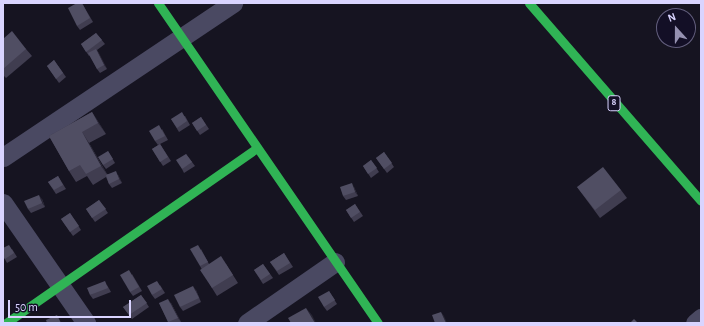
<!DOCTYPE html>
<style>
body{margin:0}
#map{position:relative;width:704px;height:326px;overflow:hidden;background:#161421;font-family:"Alegreya Sans",sans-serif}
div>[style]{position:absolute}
.street>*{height:19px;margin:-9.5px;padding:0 9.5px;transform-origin:9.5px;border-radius:9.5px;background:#4a4962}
.fast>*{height:9px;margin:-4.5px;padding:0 4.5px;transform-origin:4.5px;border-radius:4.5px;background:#30b455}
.wall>*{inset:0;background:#403d50}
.shaded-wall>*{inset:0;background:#282635}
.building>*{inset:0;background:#504e63}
span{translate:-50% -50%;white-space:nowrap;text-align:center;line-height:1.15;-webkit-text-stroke:3.5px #130f26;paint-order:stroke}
.shield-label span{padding:1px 3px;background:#130f26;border:1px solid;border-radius:3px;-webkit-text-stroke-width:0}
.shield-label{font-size:10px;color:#d9d4ff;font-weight:700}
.frame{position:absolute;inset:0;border:4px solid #d9d4ff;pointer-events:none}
.north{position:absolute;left:656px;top:8px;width:40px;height:40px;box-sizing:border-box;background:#130f26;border:1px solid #625e7d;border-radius:50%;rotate:339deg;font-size:11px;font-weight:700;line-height:16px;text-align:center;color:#d9d4ff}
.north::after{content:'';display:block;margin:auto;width:14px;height:18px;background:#9591b1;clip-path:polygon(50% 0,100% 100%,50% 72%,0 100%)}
.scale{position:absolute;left:8px;top:300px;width:123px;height:18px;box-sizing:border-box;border:2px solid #d9d4ff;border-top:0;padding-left:5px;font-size:12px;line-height:14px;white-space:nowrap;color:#d9d4ff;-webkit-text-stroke:3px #130f26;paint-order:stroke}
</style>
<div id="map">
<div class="street">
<i style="left:3px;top:157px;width:277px;rotate:-33.8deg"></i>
<i style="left:3px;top:203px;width:146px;rotate:55.3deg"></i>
<i style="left:247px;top:323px;width:107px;rotate:-34.7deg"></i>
<i style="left:695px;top:323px;width:8px;rotate:-40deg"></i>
</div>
<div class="fast">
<i style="left:158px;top:3px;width:388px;rotate:55.5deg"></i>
<i style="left:529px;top:3px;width:262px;rotate:49deg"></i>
<i style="left:6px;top:323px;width:306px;rotate:-34.9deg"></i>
</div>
<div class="wall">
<i style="clip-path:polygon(83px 5px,93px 22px,80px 30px,77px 26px)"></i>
<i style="clip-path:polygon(96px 33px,105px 44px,97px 50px,107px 69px,100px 73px,97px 69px,90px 55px,89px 56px,81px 44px)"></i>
<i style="clip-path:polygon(3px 39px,26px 49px,32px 56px,6px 78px,3px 75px)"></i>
<i style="clip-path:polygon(54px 60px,66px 77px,59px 83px,47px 66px)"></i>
<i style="clip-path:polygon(92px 112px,106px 134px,89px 143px,107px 174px,118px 175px,122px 183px,112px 188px,109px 184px,106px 177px,93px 185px,87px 176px,76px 182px,69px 171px,49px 136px)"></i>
<i style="clip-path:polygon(185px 116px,190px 125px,179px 132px,171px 119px)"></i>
<i style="clip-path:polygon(201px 117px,209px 129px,200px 135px,192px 123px)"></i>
<i style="clip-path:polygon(162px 129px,168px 140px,158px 145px,155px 141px)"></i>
<i style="clip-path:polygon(160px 144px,171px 161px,163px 166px,152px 149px)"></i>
<i style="clip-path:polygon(108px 151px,115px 163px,106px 169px,103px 165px)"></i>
<i style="clip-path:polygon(384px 152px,394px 167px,387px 173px,376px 158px)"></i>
<i style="clip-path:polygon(186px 154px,195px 166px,184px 173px,182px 169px)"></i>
<i style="clip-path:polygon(371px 160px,379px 172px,371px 178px,363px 166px)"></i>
<i style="clip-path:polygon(58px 176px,66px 189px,56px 194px,48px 182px)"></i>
<i style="clip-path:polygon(354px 187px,358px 196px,346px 200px,343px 196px)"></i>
<i style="clip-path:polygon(577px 187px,621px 190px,627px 198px,600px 218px)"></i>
<i style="clip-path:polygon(42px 199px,45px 207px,31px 213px,28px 209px)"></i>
<i style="clip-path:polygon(99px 200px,108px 213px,95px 222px,86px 209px)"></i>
<i style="clip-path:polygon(355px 204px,363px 216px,354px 222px,346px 210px)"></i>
<i style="clip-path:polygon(70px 213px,81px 230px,73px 236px,61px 219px)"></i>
<i style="clip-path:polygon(12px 249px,17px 257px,7px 263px,3px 256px)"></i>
<i style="clip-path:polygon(201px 249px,209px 264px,226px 264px,238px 283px,217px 296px,212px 288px,200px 266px)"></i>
<i style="clip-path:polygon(284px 253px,293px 267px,279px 275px,270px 262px)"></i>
<i style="clip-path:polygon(263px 264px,273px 278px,263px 284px,254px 270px)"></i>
<i style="clip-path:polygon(132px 274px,142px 291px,133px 296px,130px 292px)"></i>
<i style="clip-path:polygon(107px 285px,111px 292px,93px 299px,90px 295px)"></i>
<i style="clip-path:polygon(160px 285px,165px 293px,155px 299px,152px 295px)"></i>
<i style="clip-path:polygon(196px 290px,201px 302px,183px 311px,180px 307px)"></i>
<i style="clip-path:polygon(329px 291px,337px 304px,327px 311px,324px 307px)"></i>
<i style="clip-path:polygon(141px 295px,149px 307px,132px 319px,123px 307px)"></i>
<i style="clip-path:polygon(159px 303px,171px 303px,181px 322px,178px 323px,169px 323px)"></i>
</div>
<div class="shaded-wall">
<i style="clip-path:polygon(96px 49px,99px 53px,107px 69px,104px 65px)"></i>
<i style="clip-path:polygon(92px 112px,106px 134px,98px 123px)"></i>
<i style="clip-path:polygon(82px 132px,89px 143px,108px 176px,101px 166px)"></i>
<i style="clip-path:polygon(116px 171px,122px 183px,119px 179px)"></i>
<i style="clip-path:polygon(352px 183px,354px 187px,358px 196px,355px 192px)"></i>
<i style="clip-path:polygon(39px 195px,42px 199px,45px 207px,42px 203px)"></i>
<i style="clip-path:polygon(193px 286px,196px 290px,201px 302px)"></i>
<i style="clip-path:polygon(168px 299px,171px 303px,181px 322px,178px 318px)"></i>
<i style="clip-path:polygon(306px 308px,312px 315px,316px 323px,315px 323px)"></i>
<i style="clip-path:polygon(441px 312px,444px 316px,447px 323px,446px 323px)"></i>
</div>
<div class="building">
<i style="clip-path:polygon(77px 3px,82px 3px,90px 18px,77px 26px,68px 8px)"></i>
<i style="clip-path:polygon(12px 31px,26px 49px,3px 69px,3px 39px)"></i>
<i style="clip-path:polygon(96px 33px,102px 40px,86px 52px,81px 44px)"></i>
<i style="clip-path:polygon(96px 49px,104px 65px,97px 69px,88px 53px)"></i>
<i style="clip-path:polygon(54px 60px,63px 73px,56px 79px,47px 66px)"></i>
<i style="clip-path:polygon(92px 112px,98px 123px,82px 132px,101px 166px,86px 174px,80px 165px,69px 171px,49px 136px)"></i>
<i style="clip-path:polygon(182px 112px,187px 121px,177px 128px,171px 119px)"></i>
<i style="clip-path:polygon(201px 117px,206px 125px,197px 131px,192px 123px)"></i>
<i style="clip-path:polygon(159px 125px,165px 136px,155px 141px,149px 131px)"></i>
<i style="clip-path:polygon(160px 144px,168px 157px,160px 162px,152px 149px)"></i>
<i style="clip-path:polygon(108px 151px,113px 159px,103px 165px,98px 157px)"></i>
<i style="clip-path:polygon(384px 152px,392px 163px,384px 169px,376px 158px)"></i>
<i style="clip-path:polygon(186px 154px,192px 162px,182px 169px,176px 160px)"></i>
<i style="clip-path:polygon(371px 160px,377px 168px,368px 174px,363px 166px)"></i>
<i style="clip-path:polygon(603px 167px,621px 190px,595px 210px,577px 187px)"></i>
<i style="clip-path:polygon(116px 171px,119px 179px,109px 184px,106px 175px)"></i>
<i style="clip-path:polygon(58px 176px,63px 185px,54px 190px,48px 182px)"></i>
<i style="clip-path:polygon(352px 183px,355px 192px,343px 196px,340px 187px)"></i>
<i style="clip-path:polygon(39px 195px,42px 203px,28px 209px,24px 201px)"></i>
<i style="clip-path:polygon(99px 200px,106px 209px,92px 218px,86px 209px)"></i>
<i style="clip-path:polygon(355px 204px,360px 212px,351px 218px,346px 210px)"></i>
<i style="clip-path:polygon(70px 213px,79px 226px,70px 232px,61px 219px)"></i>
<i style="clip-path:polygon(9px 245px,14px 253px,5px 259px,3px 256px,3px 248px)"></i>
<i style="clip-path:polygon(198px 245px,208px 262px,200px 266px,190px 249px)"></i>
<i style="clip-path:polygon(284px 253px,290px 263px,277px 271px,270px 262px)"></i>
<i style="clip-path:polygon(221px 256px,233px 275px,212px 288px,200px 270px)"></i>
<i style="clip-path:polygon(263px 264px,270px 274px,261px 280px,254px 270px)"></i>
<i style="clip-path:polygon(129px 270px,139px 287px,130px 292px,120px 275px)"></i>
<i style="clip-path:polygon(105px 281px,108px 288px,90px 295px,87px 288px)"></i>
<i style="clip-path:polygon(157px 281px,162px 289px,152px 295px,147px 286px)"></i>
<i style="clip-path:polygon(193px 286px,199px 298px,180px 307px,174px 295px)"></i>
<i style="clip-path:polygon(329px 291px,335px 300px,324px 307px,318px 297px)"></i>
<i style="clip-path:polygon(141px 295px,147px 303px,129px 315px,123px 307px)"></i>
<i style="clip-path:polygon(168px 299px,178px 318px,168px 322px,159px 303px)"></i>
<i style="clip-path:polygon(306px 308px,315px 323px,291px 323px,288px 318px)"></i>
<i style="clip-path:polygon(441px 312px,446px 323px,435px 323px,432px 315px)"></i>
<i style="clip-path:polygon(57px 315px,61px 323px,47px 323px,46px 320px)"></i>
<i style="clip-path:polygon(634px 319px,638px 323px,630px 323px)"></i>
</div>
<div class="shield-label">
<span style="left:614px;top:103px">8</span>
</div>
<div class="frame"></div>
<div class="north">N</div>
<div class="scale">50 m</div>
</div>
